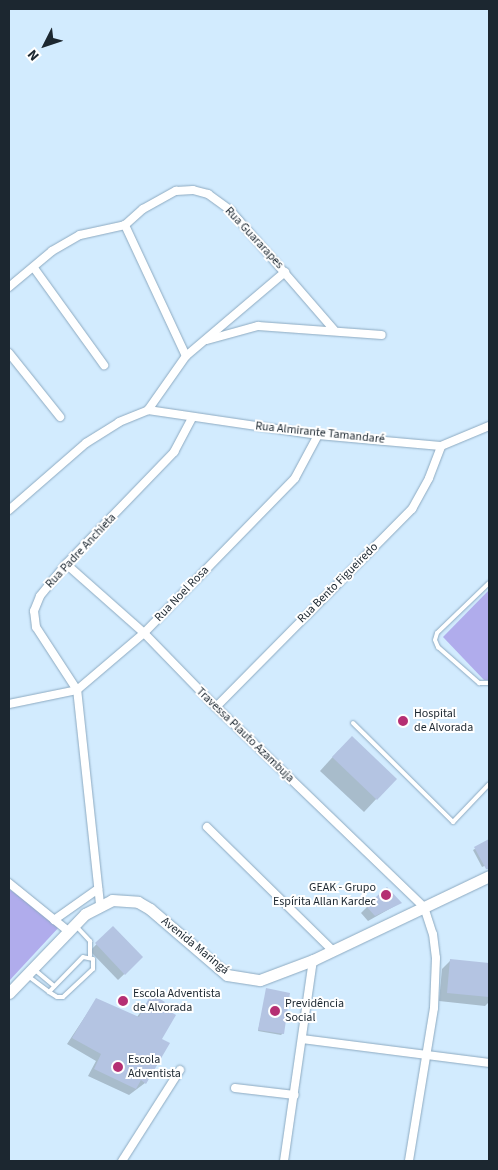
<!DOCTYPE html>
<meta charset="utf-8">
<style>
body{margin:0}
#map{position:relative;width:498px;height:1170px;overflow:hidden;background:#d2ebfe;font-family:"Source Sans 3",sans-serif}
div>[style]{position:absolute}
.green>*{inset:0;background:#b0acec}
.shadow>*{inset:0;background:#0003}
.building>*{inset:0;background:#b4c4e2}
.roads{filter:drop-shadow(0 0 1px #8daac1) drop-shadow(0 0 1px #8daac1)}
.service>*{height:4px;margin:-2px;padding:0 2px;transform-origin:2px;border-radius:2px;background:#fff}
.minor>*{height:8px;margin:-4px;padding:0 4px;transform-origin:4px;border-radius:4px;background:#fff}
.secondary>*{height:11px;margin:-5.5px;padding:0 5.5px;transform-origin:5.5px;border-radius:5.5px;background:#fff}
.dots>*{width:14px;height:14px;translate:-50% -50%;box-sizing:border-box;border:2px solid #fff;border-radius:50%}
span{translate:-50% -50%;white-space:nowrap;text-align:center;line-height:1.15;-webkit-text-stroke:4px #fff;paint-order:stroke}
.street-label{font-size:12px;color:#1c2730}
.poi-label{font-size:12px;color:#1c2730}
.left{translate:0 -50%;text-align:left}
.right{translate:-100% -50%;text-align:right}
.frame{position:absolute;inset:0;border:10px solid #1c2730;pointer-events:none}
.north{position:absolute;left:20px;top:20px;width:50px;height:50px;-webkit-text-stroke:4px #fff;paint-order:stroke;rotate:229deg;font-size:14px;font-weight:700;line-height:20px;text-align:center;color:#1c2730}
.north::after{content:'';display:block;margin:auto;width:18px;height:22px;background:#1c2730;clip-path:polygon(50% 0,100% 100%,50% 72%,0 100%)}
</style>
<div id="map">
<div class="green">
<i style="clip-path:polygon(489px 590px,489px 680px,484px 680px,443px 637px)"></i>
<i style="clip-path:polygon(9px 889px,60px 926px,9px 981px)"></i>
</div>
<div class="shadow">
<i style="clip-path:polygon(339px 750px,395px 779px,364px 812px,320px 771px)"></i>
<i style="clip-path:polygon(489px 841px,489px 864px,482px 867px,473px 850px)"></i>
<i style="clip-path:polygon(400px 903px,368px 921px,361px 913px,367px 907px)"></i>
<i style="clip-path:polygon(113px 927px,142px 957px,118px 980px,90px 951px)"></i>
<i style="clip-path:polygon(451px 960px,489px 964px,489px 1002px,485px 1006px,439px 1001px,442px 969px)"></i>
<i style="clip-path:polygon(267px 990px,283px 1033px,281px 1035px,258px 1031px)"></i>
<i style="clip-path:polygon(96px 1000px,137px 1017px,149px 1000px,161px 1008px,160px 1039px,145px 1083px,129px 1095px,88px 1076px,96px 1061px,67px 1044px)"></i>
</div>
<div class="building">
<i style="clip-path:polygon(352px 736px,397px 779px,377px 800px,332px 757px)"></i>
<i style="clip-path:polygon(489px 839px,489px 869px,486px 869px,474px 847px)"></i>
<i style="clip-path:polygon(387px 887px,402px 903px,375px 916px,366px 906px)"></i>
<i style="clip-path:polygon(113px 926px,143px 957px,125px 975px,95px 943px)"></i>
<i style="clip-path:polygon(450px 959px,489px 963px,489px 997px,447px 993px)"></i>
<i style="clip-path:polygon(266px 988px,290px 993px,284px 1034px,258px 1030px)"></i>
<i style="clip-path:polygon(155px 996px,165px 1002px,162px 1007px,176px 1015px,162px 1039px,170px 1043px,146px 1084px,141px 1080px,136px 1089px,94px 1069px,101px 1054px,72px 1038px,96px 998px,139px 1017px,149px 998px,152px 1000px)"></i>
</div>
<div class="roads">
<div class="service">
<i style="left:489px;top:583px;width:72px;rotate:136.1deg"></i>
<i style="left:437px;top:633px;width:7px;rotate:106deg"></i>
<i style="left:435px;top:640px;width:8px;rotate:67deg"></i>
<i style="left:438px;top:647px;width:55px;rotate:41.3deg"></i>
<i style="left:479px;top:683px;width:10px"></i>
<i style="left:353px;top:723px;width:141px;rotate:44.7deg"></i>
<i style="left:453px;top:822px;width:52px;rotate:-46.5deg"></i>
<i style="left:76px;top:926px;width:21px;rotate:47deg"></i>
<i style="left:90px;top:941px;width:15px;rotate:90deg"></i>
<i style="left:35px;top:970px;width:25px;rotate:40deg"></i>
<i style="left:28px;top:976px;width:26px;rotate:37deg"></i>
<i style="left:49px;top:992px;width:9px;rotate:32deg"></i>
<i style="left:57px;top:997px;width:6px"></i>
<i style="left:63px;top:997px;width:41px;rotate:-43deg"></i>
<i style="left:93px;top:969px;width:10px;rotate:-90deg"></i>
<i style="left:93px;top:959px;width:10px;rotate:-169deg"></i>
<i style="left:83px;top:957px;width:49px;rotate:134.2deg"></i>
</div>
<div class="minor">
<i style="left:34px;top:268px;width:120px;rotate:54.2deg"></i>
<i style="left:9px;top:287px;width:56px;rotate:-39.9deg"></i>
<i style="left:52px;top:251px;width:32px;rotate:-30deg"></i>
<i style="left:80px;top:235px;width:46px;rotate:-12.5deg"></i>
<i style="left:207px;top:340px;width:53px;rotate:-15.4deg"></i>
<i style="left:258px;top:326px;width:124px;rotate:4.2deg"></i>
<i style="left:9px;top:353px;width:82px;rotate:51.4deg"></i>
<i style="left:186px;top:356px;width:145px;rotate:-115deg"></i>
<i style="left:125px;top:225px;width:24px;rotate:-42deg"></i>
<i style="left:143px;top:209px;width:38px;rotate:-29deg"></i>
<i style="left:176px;top:191px;width:17px;rotate:-3deg"></i>
<i style="left:193px;top:190px;width:16px;rotate:15deg"></i>
<i style="left:208px;top:194px;width:29px;rotate:36deg"></i>
<i style="left:231px;top:211px;width:157px;rotate:49.1deg"></i>
<i style="left:148px;top:410px;width:172px;rotate:8.4deg"></i>
<i style="left:318px;top:435px;width:123px;rotate:5.1deg"></i>
<i style="left:441px;top:446px;width:52px;rotate:-22.6deg"></i>
<i style="left:9px;top:510px;width:102px;rotate:-41deg"></i>
<i style="left:86px;top:443px;width:39px;rotate:-32deg"></i>
<i style="left:119px;top:422px;width:31px;rotate:-22deg"></i>
<i style="left:148px;top:410px;width:66px;rotate:-54.9deg"></i>
<i style="left:186px;top:356px;width:130px;rotate:-40.3deg"></i>
<i style="left:66px;top:564px;width:104px;rotate:41.5deg"></i>
<i style="left:144px;top:633px;width:103px;rotate:45.8deg"></i>
<i style="left:216px;top:707px;width:289px;rotate:43.9deg"></i>
<i style="left:424px;top:907px;width:28px;rotate:72deg"></i>
<i style="left:433px;top:934px;width:24px;rotate:83deg"></i>
<i style="left:436px;top:958px;width:50px;rotate:92.3deg"></i>
<i style="left:434px;top:1008px;width:155px;rotate:99.3deg"></i>
<i style="left:9px;top:704px;width:69px;rotate:-11.6deg"></i>
<i style="left:77px;top:690px;width:88px;rotate:-40.4deg"></i>
<i style="left:144px;top:633px;width:216px;rotate:-45.7deg"></i>
<i style="left:295px;top:478px;width:49px;rotate:-61.9deg"></i>
<i style="left:216px;top:707px;width:279px;rotate:-45.3deg"></i>
<i style="left:412px;top:509px;width:35px;rotate:-61deg"></i>
<i style="left:429px;top:478px;width:34px;rotate:-69deg"></i>
<i style="left:207px;top:827px;width:175px;rotate:44.5deg"></i>
<i style="left:9px;top:883px;width:76px;rotate:39.1deg"></i>
<i style="left:100px;top:904px;width:215px;rotate:-96.1deg"></i>
<i style="left:77px;top:690px;width:75px;rotate:-123.1deg"></i>
<i style="left:36px;top:627px;width:16px;rotate:-97deg"></i>
<i style="left:34px;top:611px;width:16px;rotate:-68deg"></i>
<i style="left:40px;top:596px;width:41px;rotate:-50.9deg"></i>
<i style="left:66px;top:564px;width:156px;rotate:-46deg"></i>
<i style="left:174px;top:452px;width:38px;rotate:-62deg"></i>
<i style="left:54px;top:920px;width:54px;rotate:-35.2deg"></i>
<i style="left:302px;top:1039px;width:189px;rotate:7.3deg"></i>
<i style="left:235px;top:1088px;width:60px;rotate:6.7deg"></i>
<i style="left:122px;top:1161px;width:108px;rotate:-57.5deg"></i>
<i style="left:284px;top:1161px;width:203px;rotate:-81.8deg"></i>
</div>
<div class="secondary">
<i style="left:9px;top:993px;width:110px;rotate:-46.1deg"></i>
<i style="left:85px;top:914px;width:30px;rotate:-27deg"></i>
<i style="left:112px;top:900px;width:26px;rotate:4deg"></i>
<i style="left:138px;top:902px;width:14px;rotate:30deg"></i>
<i style="left:150px;top:909px;width:101px;rotate:40.6deg"></i>
<i style="left:227px;top:975px;width:33px;rotate:9deg"></i>
<i style="left:260px;top:980px;width:57px;rotate:-20.7deg"></i>
<i style="left:313px;top:960px;width:195px;rotate:-25.5deg"></i>
</div>
</div>
<div class="dots">
<i style="left:403px;top:721px;background:#b52f73"></i>
<i style="left:386px;top:895px;background:#b52f73"></i>
<i style="left:123px;top:1001px;background:#b52f73"></i>
<i style="left:275px;top:1011px;background:#b52f73"></i>
<i style="left:118px;top:1067px;background:#b52f73"></i>
</div>
<div class="street-label">
<span style="left:254px;top:238px;rotate:47deg">Rua Guararapes</span>
<span style="left:320px;top:433px;rotate:6deg">Rua Almirante Tamandaré</span>
<span style="left:81px;top:551px;rotate:-47deg">Rua Padre Anchieta</span>
<span style="left:338px;top:583px;rotate:-45deg">Rua Bento Figueiredo</span>
<span style="left:182px;top:594px;rotate:-46deg">Rua Noel Rosa</span>
<span style="left:245px;top:735px;rotate:44deg">Travessa Plauto Azambuja</span>
<span style="left:195px;top:946px;rotate:39deg">Avenida Maringá</span>
</div>
<div class="poi-label">
<span class="left" style="left:414px;top:721px">Hospital<br>de Alvorada</span>
<span class="right" style="left:376px;top:895px">GEAK - Grupo<br>Espírita Allan Kardec</span>
<span class="left" style="left:133px;top:1001px">Escola Adventista<br>de Alvorada</span>
<span class="left" style="left:285px;top:1011px">Previdência<br>Social</span>
<span class="left" style="left:128px;top:1067px">Escola<br>Adventista</span>
</div>
<div class="frame"></div>
<div class="north">N</div>
</div>
